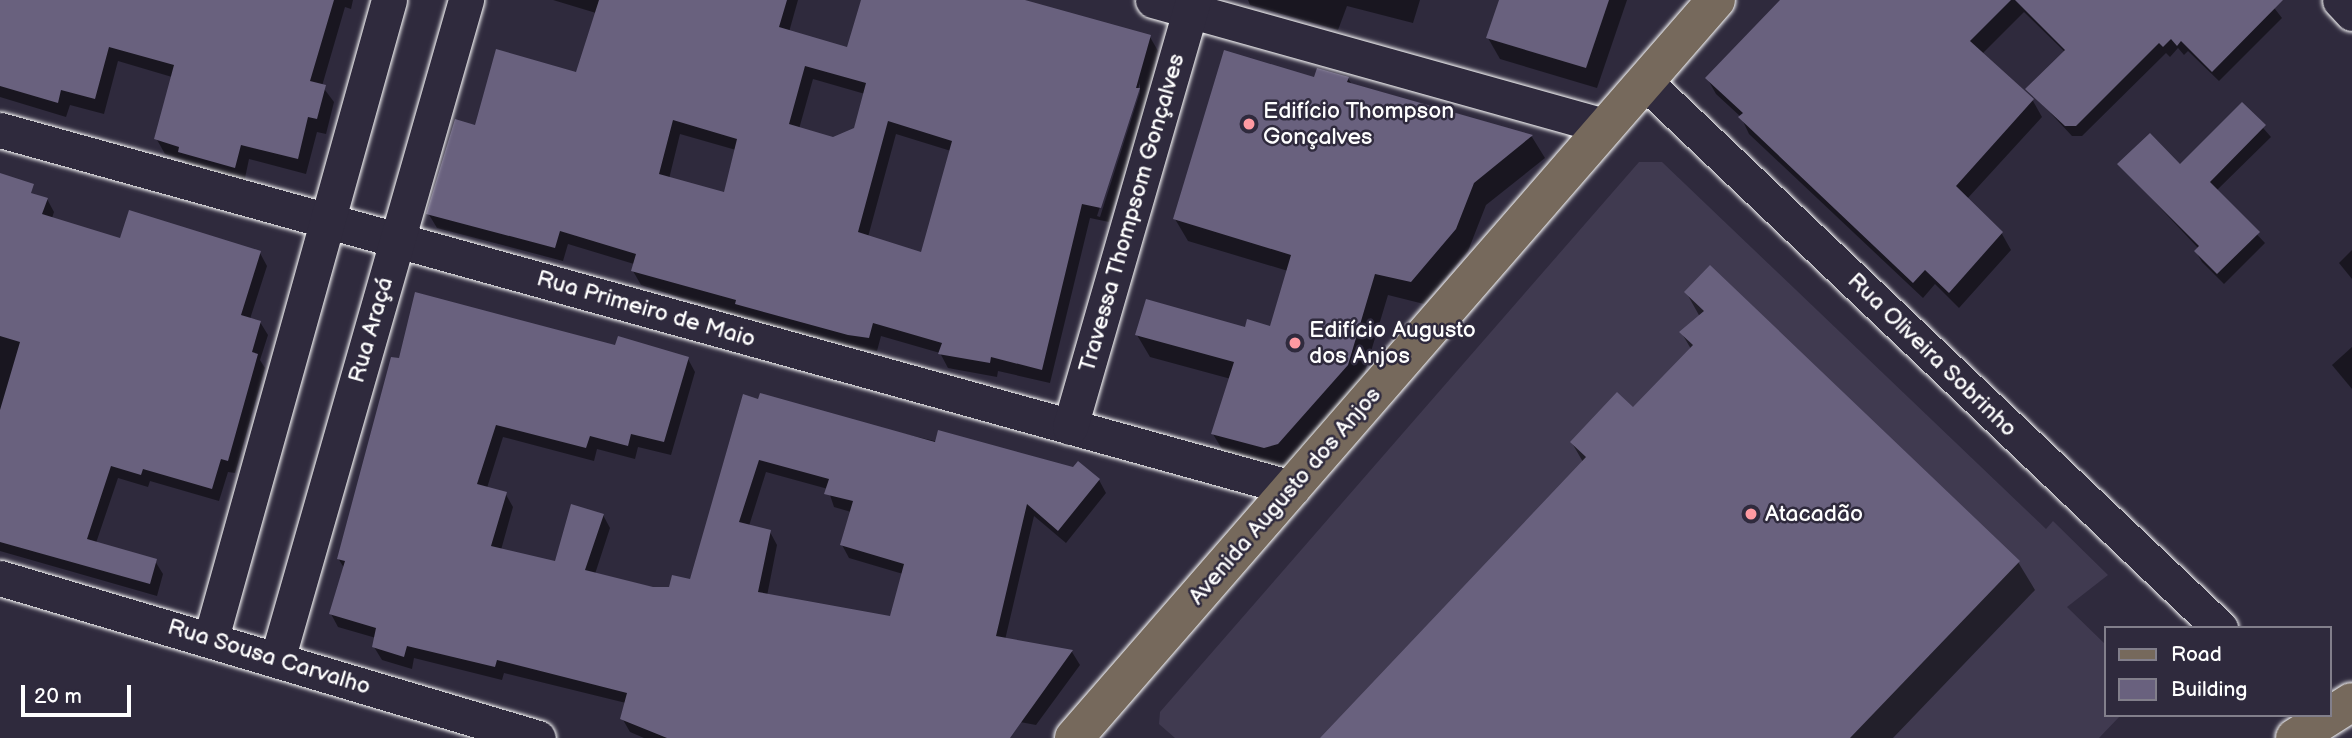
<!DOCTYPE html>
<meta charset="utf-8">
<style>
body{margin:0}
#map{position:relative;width:2352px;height:738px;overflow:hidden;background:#2f2a3d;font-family:"Balsamiq Sans",sans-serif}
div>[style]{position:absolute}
.built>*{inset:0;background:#403a50}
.shadow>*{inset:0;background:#0007}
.building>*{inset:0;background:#69617e}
.roads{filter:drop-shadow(0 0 2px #fff) drop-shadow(0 0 2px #fff)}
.street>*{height:35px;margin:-17.5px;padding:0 17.5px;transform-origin:17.5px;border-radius:17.5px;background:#2f2a3d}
.primary>*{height:38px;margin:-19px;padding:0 19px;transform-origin:19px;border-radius:19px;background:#76695c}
.dots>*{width:19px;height:19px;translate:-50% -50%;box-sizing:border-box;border:4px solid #2f2a3d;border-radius:50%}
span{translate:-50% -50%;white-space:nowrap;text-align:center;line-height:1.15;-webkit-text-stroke:5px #2f2a3d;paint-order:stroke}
.poi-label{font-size:23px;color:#fff}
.left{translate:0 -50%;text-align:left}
.street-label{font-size:23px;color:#fff}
.legend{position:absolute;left:2104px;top:626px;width:228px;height:91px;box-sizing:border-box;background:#2f2a3d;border:2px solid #827f8b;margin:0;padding:9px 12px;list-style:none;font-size:21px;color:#fff}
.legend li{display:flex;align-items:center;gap:14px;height:35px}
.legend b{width:35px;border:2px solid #827f8b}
.scale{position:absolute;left:21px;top:685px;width:110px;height:32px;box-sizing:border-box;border:4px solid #fff;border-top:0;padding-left:9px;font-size:21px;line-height:24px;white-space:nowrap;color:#fff;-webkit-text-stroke:5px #2f2a3d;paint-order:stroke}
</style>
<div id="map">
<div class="built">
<i style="clip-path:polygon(1639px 162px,1662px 162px,2046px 529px,2053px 521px,2108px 575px,2067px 607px,2105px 644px,2105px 715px,2121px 715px,2099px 738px,1175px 738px,1159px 724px,1160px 712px)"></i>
</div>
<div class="shadow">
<i style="clip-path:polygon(0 0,353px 0,351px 9px,345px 7px,322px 86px,334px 102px,326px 134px,317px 132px,306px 174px,249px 159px,244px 183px,189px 167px,185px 161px,165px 154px,156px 138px,172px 77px,118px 61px,104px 114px,70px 105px,66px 117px,0 97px)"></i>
<i style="clip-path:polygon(evenodd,553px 0,798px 0,789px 32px,848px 49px,862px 0,1018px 0,1150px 37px,1158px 51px,1147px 104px,1109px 222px,1090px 218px,1050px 383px,998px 371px,997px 377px,948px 368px,940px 353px,881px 336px,877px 351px,858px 349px,745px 318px,641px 285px,633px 271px,634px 264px,568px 244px,563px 261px,437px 228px,428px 213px,476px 128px,577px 75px,596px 13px,553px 0,813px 79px,865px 94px,856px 129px,833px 138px,799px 129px,813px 79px,553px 0,1140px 83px,1140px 92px,1100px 217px,1097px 216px,1140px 83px,553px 0,680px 134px,736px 150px,725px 194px,669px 179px,680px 134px,553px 0,896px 134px,951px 151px,922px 254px,868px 237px,896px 134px)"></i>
<i style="clip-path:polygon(1248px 0,1420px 0,1413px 23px,1347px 6px,1338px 30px,1250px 5px)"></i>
<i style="clip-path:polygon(1501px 0,1627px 0,1597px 88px,1500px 59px,1488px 38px)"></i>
<i style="clip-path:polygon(1781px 0,2268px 0,2282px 18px,2219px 81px,2188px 51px,2184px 55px,2178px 48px,2170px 57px,2166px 53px,2082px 136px,2072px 136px,2028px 89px,2065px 52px,2024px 12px,1982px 54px,2033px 101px,2042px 117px,1967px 199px,2002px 234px,2011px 250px,1959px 308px,1935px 284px,1923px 298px,1749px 134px,1741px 117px,1716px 94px,1707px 78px)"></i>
<i style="clip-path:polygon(1348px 78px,1352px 85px,1532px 137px,1545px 158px,1486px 205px,1468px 251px,1424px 304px,1388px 295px,1360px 388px,1291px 466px,1278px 470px,1226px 456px,1213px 434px,1231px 379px,1150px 357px,1137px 335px,1271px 328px,1288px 271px,1188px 241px,1175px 219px,1315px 79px)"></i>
<i style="clip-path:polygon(2242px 104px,2271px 137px,2216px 191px,2265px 243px,2224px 284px,2202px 262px,2196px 252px,2199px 249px,2119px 164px,2180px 167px)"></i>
<i style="clip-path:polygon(0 195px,47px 199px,54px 212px,52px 218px,121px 240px,260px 253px,267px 266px,250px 319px,260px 322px,268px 335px,260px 360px,265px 368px,235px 473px,228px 472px,219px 501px,150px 481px,148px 487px,118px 478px,96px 543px,155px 561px,163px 574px,157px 596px,0 551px)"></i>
<i style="clip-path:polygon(2352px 250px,2352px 279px,2339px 263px)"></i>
<i style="clip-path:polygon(1686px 292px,2018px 562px,2035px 590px,1893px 738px,1322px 738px,1583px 462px,1572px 443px,1633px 410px,1691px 349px,1681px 332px,1700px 317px)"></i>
<i style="clip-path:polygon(evenodd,617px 347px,688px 359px,695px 372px,671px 455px,638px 447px,635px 459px,597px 449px,594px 461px,503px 437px,487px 488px,505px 493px,513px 507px,501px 550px,556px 563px,603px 515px,610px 528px,595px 574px,652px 588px,671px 589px,691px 582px,744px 396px,1099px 480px,1106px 493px,1066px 543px,1034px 516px,1005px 640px,1072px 652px,1080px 665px,1036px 725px,994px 717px,991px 738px,644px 738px,630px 732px,622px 718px,626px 703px,504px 673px,502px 680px,414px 658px,412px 669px,382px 660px,374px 647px,376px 638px,338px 627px,331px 614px,344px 568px,338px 558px,392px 359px,617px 347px,766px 472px,828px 489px,834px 507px,851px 512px,842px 545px,849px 558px,903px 574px,892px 618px,767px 596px,777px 545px,770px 532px,749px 526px,766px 472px)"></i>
<i style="clip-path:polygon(2352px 347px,2352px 389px,2332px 365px)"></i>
</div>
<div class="building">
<i style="clip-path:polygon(0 0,334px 0,310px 81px,326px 85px,317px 119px,308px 117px,298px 159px,241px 145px,235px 168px,178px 152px,179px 147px,154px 139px,174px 65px,109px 47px,95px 99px,61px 90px,58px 103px,0 86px)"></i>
<i style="clip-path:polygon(evenodd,599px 0,787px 0,779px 27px,847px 47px,861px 0,1025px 0,1151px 35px,1136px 88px,1140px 88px,1101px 208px,1082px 204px,1042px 370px,991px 357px,990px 363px,938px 354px,942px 343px,873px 323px,869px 338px,848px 335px,735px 304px,736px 300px,631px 271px,636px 254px,560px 231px,555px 248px,426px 214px,455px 119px,475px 125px,496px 49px,576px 72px,599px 0,805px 66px,866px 83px,854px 128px,833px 137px,789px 124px,805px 66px,599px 0,673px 120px,737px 139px,724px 192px,659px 174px,673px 120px,599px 0,888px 121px,952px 141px,921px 252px,858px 232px,888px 121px)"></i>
<i style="clip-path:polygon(1499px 0,1609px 0,1586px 68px,1486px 38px)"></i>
<i style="clip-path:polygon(1780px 0,2011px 0,1970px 41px,2034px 99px,1956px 186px,2003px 232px,1949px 293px,1925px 270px,1913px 283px,1738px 117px,1743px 113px,1705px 78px)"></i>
<i style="clip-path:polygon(2015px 0,2283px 0,2212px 72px,2181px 41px,2177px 46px,2171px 39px,2163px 47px,2159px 43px,2076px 126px,2065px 126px,2025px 89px,2065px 50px)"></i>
<i style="clip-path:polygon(1224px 50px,1314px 77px,1317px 68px,1349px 77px,1347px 82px,1533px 135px,1474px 183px,1456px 229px,1411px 282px,1375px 274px,1348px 365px,1278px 444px,1264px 448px,1211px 434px,1234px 362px,1135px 335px,1146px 299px,1245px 327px,1247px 319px,1270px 326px,1291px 255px,1173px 219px)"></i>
<i style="clip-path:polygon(2242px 102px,2266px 125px,2210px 182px,2260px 232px,2217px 274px,2194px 251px,2199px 246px,2117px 164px,2150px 133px,2180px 164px)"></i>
<i style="clip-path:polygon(0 173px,34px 184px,31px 193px,48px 198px,42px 214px,120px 238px,129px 210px,261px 251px,241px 315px,261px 321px,252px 352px,258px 354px,228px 461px,221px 459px,212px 489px,143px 469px,141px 475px,111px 466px,87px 539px,157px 559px,150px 584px,0 542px,0 410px,20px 342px,0 336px)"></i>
<i style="clip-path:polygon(1710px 265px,2020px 561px,1850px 738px,1320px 738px,1586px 457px,1570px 442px,1617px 392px,1633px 407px,1693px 345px,1679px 332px,1704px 311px,1684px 292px)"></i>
<i style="clip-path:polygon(evenodd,415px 292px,615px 345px,618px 336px,689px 357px,664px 442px,631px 434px,628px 446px,590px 436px,586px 448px,496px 425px,477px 484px,507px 492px,491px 546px,555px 561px,571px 504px,604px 514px,585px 570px,653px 587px,669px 587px,672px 575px,690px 579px,743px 394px,758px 399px,760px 393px,935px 442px,938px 430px,1073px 467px,1078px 461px,1100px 479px,1058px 531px,1027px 504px,996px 636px,1073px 650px,1010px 738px,667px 738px,620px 719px,627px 693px,497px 660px,495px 667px,407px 646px,404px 657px,372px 647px,376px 628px,329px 614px,345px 561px,337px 559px,391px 357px,399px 358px,415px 292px,759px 460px,829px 479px,824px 494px,853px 501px,840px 545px,904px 564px,890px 616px,758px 592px,771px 530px,739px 522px,759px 460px)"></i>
</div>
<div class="roads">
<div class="street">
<i style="left:1153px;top:0;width:469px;rotate:15.6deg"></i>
<i style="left:2340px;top:0;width:18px;rotate:47deg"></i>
<i style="left:1645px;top:82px;width:793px;rotate:43.52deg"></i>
<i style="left:0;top:130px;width:1341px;rotate:15.49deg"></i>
<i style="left:1070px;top:427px;width:444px;rotate:-73.9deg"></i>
<i style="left:0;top:578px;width:561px;rotate:16.56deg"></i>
<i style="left:211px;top:638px;width:662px;rotate:-74.41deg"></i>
<i style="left:277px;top:660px;width:687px;rotate:-74.02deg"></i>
</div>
<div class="primary">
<i style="left:1074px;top:738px;width:978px;rotate:-48.98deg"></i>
<i style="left:2295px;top:738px;width:67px;rotate:-32.3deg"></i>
</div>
</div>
<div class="dots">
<i style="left:1249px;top:124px;background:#ff9aa2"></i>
<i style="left:1295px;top:343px;background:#ff9aa2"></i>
<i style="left:1751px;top:514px;background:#ff9aa2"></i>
</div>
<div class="poi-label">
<span class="left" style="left:1263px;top:124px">Edifício Thompson<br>Gonçalves</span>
<span class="left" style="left:1309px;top:343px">Edifício Augusto<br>dos Anjos</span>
<span class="left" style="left:1765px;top:514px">Atacadão</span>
</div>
<div class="street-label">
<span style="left:1132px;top:213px;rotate:-74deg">Travessa Thompsom Gonçalves</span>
<span style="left:646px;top:309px;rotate:16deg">Rua Primeiro de Maio</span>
<span style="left:371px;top:330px;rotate:-74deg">Rua Araçá</span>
<span style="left:1932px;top:355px;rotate:44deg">Rua Oliveira Sobrinho</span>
<span style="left:1285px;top:496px;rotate:-49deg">Avenida Augusto dos Anjos</span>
<span style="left:269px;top:657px;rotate:17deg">Rua Sousa Carvalho</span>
</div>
<ul class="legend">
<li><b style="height:9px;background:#76695c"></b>Road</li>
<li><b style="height:19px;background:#69617e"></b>Building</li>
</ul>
<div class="scale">20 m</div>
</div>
